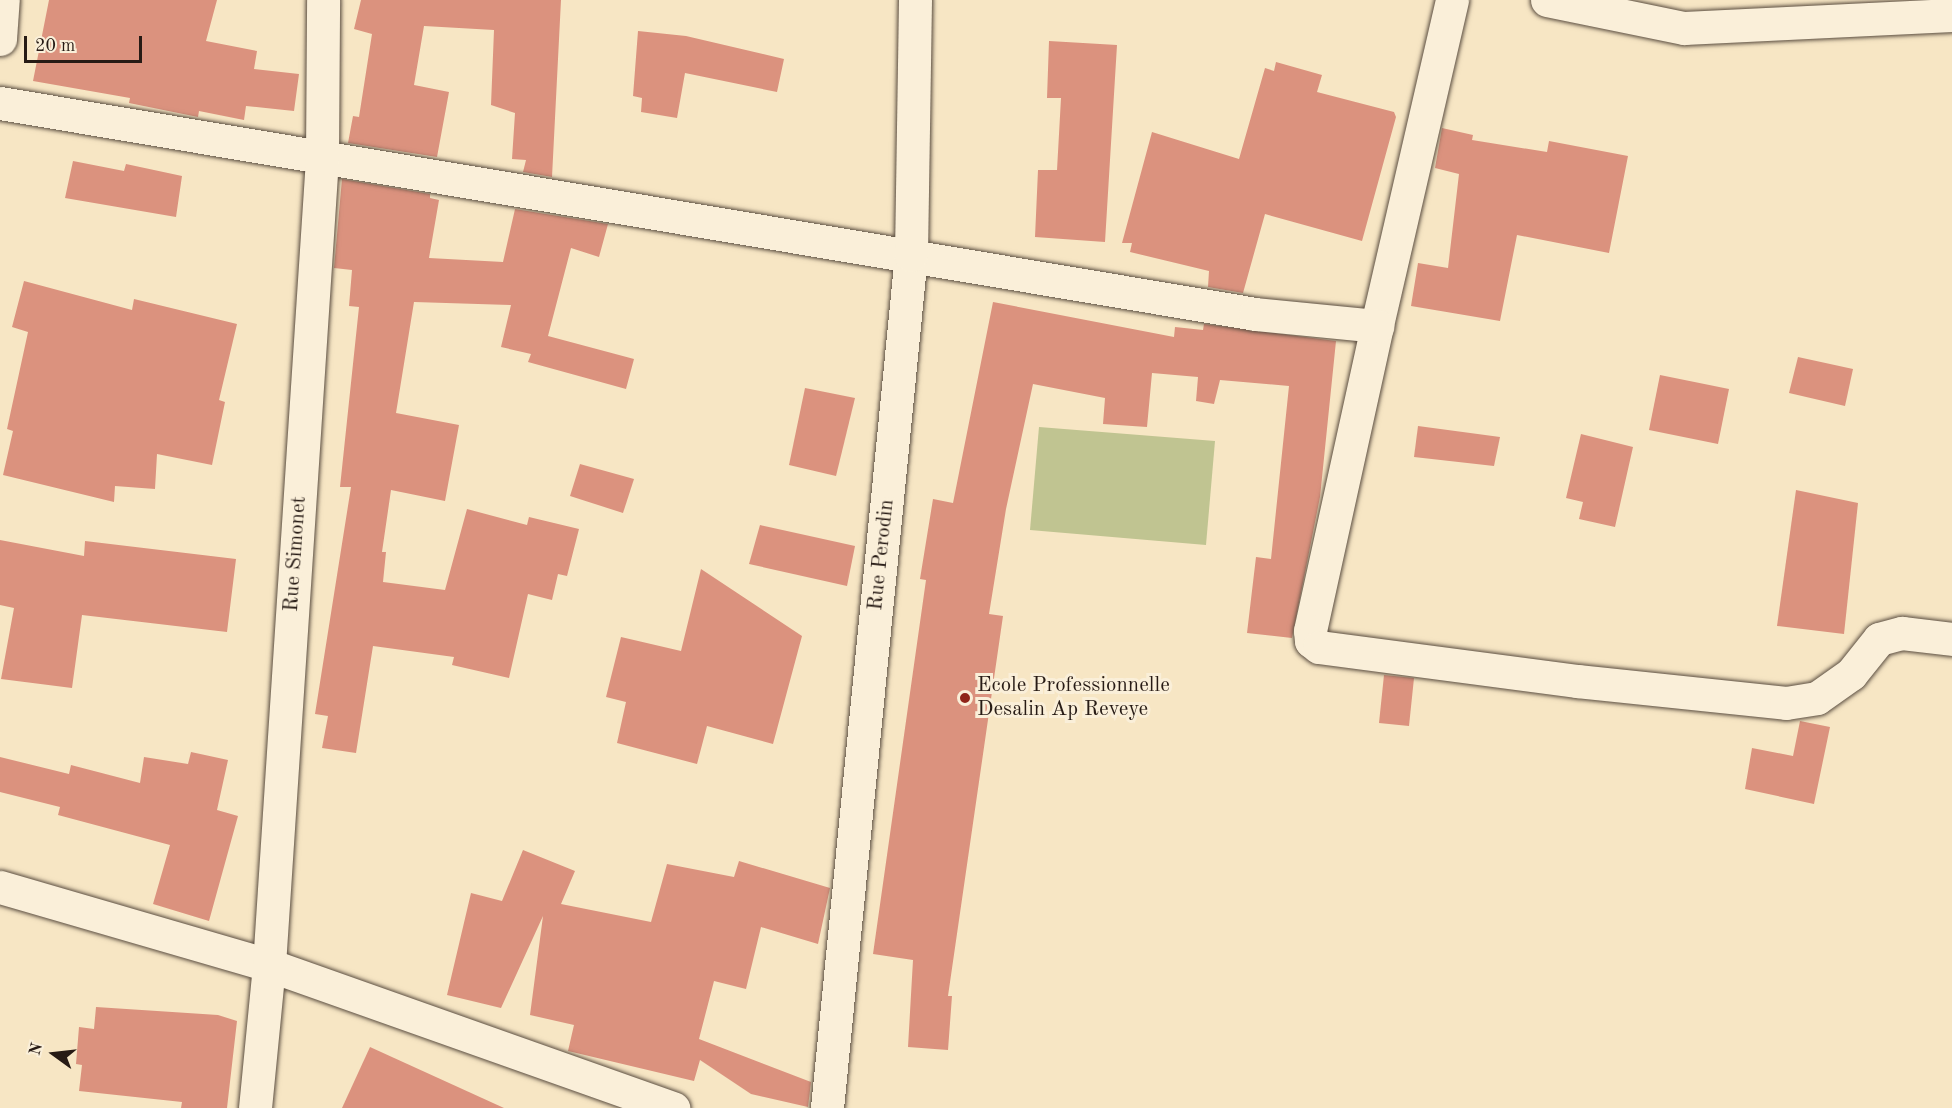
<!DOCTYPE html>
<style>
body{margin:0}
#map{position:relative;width:1952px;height:1108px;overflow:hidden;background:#f7e6c4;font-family:"Old Standard TT",serif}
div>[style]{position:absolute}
.green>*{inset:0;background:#c0c491}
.building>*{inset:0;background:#db927e}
.roads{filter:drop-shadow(0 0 2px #5b4e41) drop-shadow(0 0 2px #5b4e41)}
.street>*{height:33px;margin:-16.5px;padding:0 16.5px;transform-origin:16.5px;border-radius:16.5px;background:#faefd9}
.secondary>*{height:33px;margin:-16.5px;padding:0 16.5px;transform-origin:16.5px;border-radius:16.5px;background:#faefd9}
.dots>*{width:16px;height:16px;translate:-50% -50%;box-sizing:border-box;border:3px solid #faefd9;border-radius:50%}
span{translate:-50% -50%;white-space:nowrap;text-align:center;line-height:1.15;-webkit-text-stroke:6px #faefd9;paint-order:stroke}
.street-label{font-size:21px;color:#271b15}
.poi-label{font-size:21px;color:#271b15}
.left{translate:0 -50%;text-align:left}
.north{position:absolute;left:24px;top:1024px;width:60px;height:60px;-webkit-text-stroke:4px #faefd9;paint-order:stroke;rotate:285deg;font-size:16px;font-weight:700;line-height:24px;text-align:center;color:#271b15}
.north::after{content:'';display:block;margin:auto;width:21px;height:27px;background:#271b15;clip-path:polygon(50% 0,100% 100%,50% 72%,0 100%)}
.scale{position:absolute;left:24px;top:36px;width:118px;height:27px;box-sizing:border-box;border:3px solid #271b15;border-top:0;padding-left:8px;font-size:18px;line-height:21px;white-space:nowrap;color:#271b15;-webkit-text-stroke:4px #faefd9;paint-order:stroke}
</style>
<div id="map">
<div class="green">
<i style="clip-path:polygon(1039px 427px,1215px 441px,1206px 545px,1030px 530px)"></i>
</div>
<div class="building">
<i style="clip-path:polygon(49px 0,217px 0,206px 41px,257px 51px,254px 69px,299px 74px,294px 111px,246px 106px,244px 120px,199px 111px,198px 117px,129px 103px,130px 98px,33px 81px)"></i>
<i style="clip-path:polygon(361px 0,561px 0,552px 177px,523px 172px,526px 160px,512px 159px,515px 113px,491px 105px,494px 30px,424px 26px,414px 85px,449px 92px,437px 157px,348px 143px,353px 116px,359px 117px,372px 34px,354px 29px)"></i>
<i style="clip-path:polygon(638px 31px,686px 36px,784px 59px,777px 92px,685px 73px,677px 118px,641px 112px,642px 98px,633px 96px)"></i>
<i style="clip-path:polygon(1049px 41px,1117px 45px,1105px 242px,1035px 237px,1038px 170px,1057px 170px,1061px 98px,1047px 98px)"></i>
<i style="clip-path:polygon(1276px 62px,1322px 75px,1317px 92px,1394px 112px,1396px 117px,1362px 241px,1265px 214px,1243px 293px,1208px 287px,1209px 271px,1130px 252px,1132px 243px,1122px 243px,1152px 132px,1239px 159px,1265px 68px,1274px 71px)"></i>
<i style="clip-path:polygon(1442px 128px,1473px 135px,1472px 140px,1547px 152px,1549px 141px,1628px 156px,1609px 253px,1517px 235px,1500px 321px,1411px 306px,1418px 263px,1448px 268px,1459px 174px,1435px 168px)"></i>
<i style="clip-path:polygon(73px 161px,124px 171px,126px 164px,182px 176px,176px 217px,65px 198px)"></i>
<i style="clip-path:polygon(342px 179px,430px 194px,430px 198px,439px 200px,429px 258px,503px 262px,515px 209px,608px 224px,599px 257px,571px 248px,548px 336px,634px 359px,626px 389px,528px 362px,531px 354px,501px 347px,511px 305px,414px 302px,396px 413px,459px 425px,445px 501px,391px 490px,382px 552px,386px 552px,383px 582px,445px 590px,467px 509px,527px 525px,529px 517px,579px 529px,567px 576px,558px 574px,552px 600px,528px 594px,509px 678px,452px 665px,454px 657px,373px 646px,356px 753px,322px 748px,328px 716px,315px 714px,351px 487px,340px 487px,359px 307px,349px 306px,352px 270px,334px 268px)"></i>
<i style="clip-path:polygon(24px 281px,132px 310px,134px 299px,237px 324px,219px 400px,225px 402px,212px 465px,157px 454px,155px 489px,115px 486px,114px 502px,3px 475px,13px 431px,7px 429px,28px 332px,12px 327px)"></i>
<i style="clip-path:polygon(993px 302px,1174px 337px,1175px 327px,1203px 330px,1204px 324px,1336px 341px,1320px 497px,1292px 638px,1247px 633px,1256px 557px,1271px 559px,1289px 386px,1220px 380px,1214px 404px,1196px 401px,1198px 377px,1152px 373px,1147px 427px,1103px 424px,1105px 398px,1033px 384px,1006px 509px,989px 614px,1003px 616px,948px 996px,952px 996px,948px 1050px,908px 1047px,913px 960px,873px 954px,926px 580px,920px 579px,933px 499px,953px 503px)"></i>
<i style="clip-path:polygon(1798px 357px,1853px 369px,1845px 406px,1789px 393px)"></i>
<i style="clip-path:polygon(1660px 375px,1729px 389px,1718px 444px,1649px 430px)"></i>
<i style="clip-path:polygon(805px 388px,855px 398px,836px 476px,789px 465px)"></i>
<i style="clip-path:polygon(1418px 426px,1500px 437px,1494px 466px,1414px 457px)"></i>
<i style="clip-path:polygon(1581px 434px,1633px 447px,1615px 527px,1579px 519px,1583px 502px,1566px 498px)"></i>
<i style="clip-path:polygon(580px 464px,634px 479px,623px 513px,570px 496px)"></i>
<i style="clip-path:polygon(1796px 490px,1858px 503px,1844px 634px,1777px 626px)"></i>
<i style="clip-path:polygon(760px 525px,855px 546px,847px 586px,749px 564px)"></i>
<i style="clip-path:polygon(0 540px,84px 556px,85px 541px,236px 559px,227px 632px,82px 615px,72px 688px,1px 679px,14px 608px,0 605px)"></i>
<i style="clip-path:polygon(701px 569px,802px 636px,773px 744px,707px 726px,697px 764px,617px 743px,626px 702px,606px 697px,621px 637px,681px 651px)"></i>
<i style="clip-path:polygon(1384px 675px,1414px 678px,1409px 726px,1379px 723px)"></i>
<i style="clip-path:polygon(1800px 721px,1830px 727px,1814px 804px,1745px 789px,1752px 748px,1793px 756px)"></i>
<i style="clip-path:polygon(191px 752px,228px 760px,217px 810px,238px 816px,209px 921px,153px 904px,170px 845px,58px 815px,60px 807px,0 792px,0 757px,69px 774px,71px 765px,140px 783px,144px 757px,188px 764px)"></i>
<i style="clip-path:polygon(523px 850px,575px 871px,561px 904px,651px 922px,667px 864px,734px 877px,739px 861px,830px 888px,818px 944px,761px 927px,746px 989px,714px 981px,699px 1039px,811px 1082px,808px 1107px,751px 1094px,700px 1060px,694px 1081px,568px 1051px,574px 1025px,530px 1015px,543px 916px,501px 1008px,447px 995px,471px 893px,502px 901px)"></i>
<i style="clip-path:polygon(96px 1007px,218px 1015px,237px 1021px,227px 1108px,181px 1108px,182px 1102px,79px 1091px,82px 1065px,76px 1064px,79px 1027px,94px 1029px)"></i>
<i style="clip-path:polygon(370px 1047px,504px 1108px,342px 1108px)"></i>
</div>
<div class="roads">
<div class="street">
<i style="left:1452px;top:0;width:335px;rotate:103deg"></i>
<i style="left:1377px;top:326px;width:312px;rotate:102.4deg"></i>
<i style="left:1310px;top:631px;width:10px;rotate:84deg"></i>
<i style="left:1311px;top:641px;width:10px;rotate:37deg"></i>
<i style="left:1319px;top:647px;width:260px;rotate:7.5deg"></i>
<i style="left:1577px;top:681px;width:210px;rotate:6deg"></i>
<i style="left:1786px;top:703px;width:31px;rotate:-9deg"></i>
<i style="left:1817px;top:698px;width:42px;rotate:-35.2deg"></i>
<i style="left:1851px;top:674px;width:45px;rotate:-51.3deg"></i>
<i style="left:1879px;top:639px;width:24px;rotate:-15deg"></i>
<i style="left:1902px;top:633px;width:50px;rotate:6.8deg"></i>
<i style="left:1547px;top:0;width:140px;rotate:11.6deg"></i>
<i style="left:1684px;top:28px;width:268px;rotate:-2.8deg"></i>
<i style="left:0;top:103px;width:1273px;rotate:9.54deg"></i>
<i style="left:1255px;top:314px;width:123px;rotate:5.6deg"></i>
<i style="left:0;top:887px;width:280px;rotate:16.2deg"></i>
<i style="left:269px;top:965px;width:429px;rotate:19.5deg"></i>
<i style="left:255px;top:1108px;width:144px;rotate:-84.4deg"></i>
<i style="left:269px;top:965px;width:809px;rotate:-86.24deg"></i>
<i style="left:322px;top:158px;width:158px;rotate:-89.6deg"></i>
<i style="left:827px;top:1108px;width:857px;rotate:-84.38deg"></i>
<i style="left:911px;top:255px;width:255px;rotate:-89.1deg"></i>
</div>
<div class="secondary">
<i style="left:0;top:39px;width:39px;rotate:-86deg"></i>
</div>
</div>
<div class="dots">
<i style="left:965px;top:698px;background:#8f2418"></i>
</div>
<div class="street-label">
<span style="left:296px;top:554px;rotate:-86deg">Rue Simonet</span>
<span style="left:882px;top:555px;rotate:-84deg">Rue Perodin</span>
</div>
<div class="poi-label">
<span class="left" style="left:977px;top:698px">Ecole Professionnelle<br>Desalin Ap Reveye</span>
</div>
<div class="north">N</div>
<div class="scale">20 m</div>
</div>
